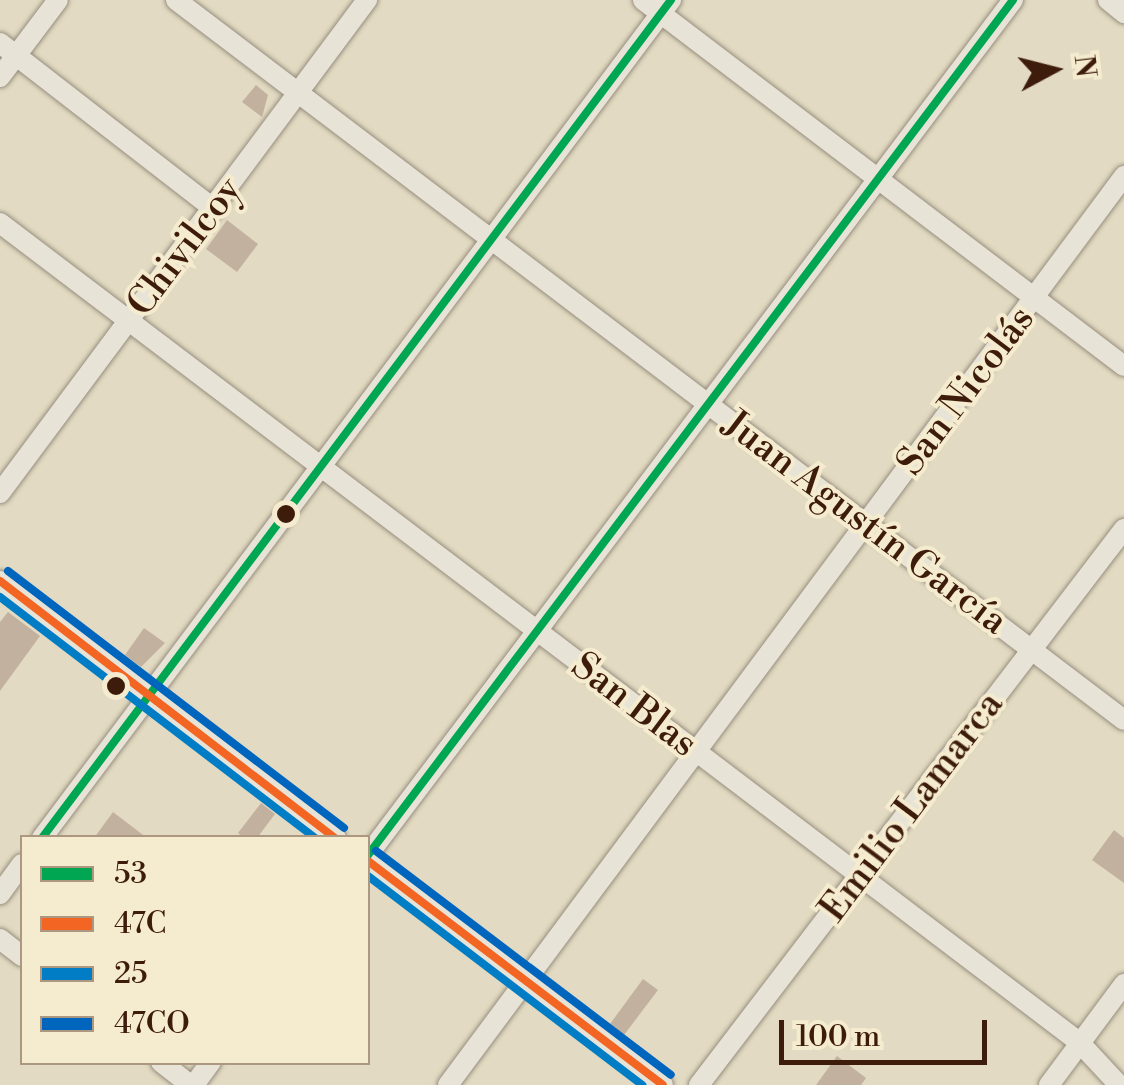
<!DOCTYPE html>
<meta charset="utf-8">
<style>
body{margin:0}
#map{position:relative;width:1124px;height:1085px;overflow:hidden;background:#e2dac2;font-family:"Libre Bodoni",serif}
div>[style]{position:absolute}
.building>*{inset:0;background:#c2b19f}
.roads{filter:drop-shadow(0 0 2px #978e7e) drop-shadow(0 0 2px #978e7e)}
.minor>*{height:20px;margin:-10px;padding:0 10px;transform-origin:10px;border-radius:10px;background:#e8e3d7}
.bus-1>*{height:8px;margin:-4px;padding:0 4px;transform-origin:4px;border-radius:4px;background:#00a651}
.bus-2>*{height:8px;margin:-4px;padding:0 4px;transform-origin:4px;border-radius:4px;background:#f26522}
.bus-3>*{height:8px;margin:-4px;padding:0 4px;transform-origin:4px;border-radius:4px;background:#007dc5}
.bus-4>*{height:8px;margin:-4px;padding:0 4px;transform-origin:4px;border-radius:4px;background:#0065bd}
.dots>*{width:28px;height:28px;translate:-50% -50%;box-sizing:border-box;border:5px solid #f5ebcf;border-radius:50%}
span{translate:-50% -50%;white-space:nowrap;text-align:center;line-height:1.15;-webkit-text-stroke:8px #f5ebcf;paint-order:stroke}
.street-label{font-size:38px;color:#3e1c0c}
.legend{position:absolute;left:20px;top:835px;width:350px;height:230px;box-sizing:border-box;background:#f5ebcf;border:2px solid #ac9881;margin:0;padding:12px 18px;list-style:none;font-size:30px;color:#3e1c0c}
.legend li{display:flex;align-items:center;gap:20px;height:50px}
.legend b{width:50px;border:2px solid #ac9881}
.north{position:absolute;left:1004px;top:20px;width:100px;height:100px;-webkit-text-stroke:8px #f5ebcf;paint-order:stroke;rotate:83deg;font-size:28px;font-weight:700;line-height:40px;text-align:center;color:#3e1c0c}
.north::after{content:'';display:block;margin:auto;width:35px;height:45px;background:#3e1c0c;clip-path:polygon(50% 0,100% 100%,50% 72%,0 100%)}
.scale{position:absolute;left:779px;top:1020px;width:208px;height:45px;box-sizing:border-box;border:5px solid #3e1c0c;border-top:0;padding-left:12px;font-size:30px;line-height:35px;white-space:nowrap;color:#3e1c0c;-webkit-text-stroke:8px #f5ebcf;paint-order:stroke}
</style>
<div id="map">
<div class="building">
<i style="clip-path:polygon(256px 85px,268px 95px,262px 117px,242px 102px)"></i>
<i style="clip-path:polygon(227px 220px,258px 244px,237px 272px,206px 249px)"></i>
<i style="clip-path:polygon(8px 612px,40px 636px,0 691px,0 622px)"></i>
<i style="clip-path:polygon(144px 628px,165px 643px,141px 667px,125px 655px)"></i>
<i style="clip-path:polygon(261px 803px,275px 814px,257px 838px,244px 838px,238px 833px)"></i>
<i style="clip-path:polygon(113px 812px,147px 838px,94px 838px)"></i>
<i style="clip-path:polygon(1114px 830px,1124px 838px,1124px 883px,1092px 860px)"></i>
<i style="clip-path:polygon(643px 979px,658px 990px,624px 1035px,610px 1024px)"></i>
<i style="clip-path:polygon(837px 1056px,866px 1078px,861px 1085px,816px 1085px)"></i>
</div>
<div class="roads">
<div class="minor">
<i style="left:176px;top:0;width:1190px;rotate:37.22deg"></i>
<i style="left:643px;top:0;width:604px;rotate:37.27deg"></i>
<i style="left:1108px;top:0;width:21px;rotate:39deg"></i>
<i style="left:0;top:43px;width:271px;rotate:37.8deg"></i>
<i style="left:0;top:77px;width:96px;rotate:-53deg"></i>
<i style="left:0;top:223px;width:1355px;rotate:37.2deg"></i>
<i style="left:1079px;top:1042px;width:59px;rotate:47.1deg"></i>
<i style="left:0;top:493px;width:615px;rotate:-53.34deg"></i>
<i style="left:0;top:581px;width:423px;rotate:37.4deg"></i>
<i style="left:42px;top:838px;width:1048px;rotate:-53.11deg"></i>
<i style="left:368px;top:855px;width:1071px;rotate:-52.97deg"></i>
<i style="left:368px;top:861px;width:370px;rotate:37.2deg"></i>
<i style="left:0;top:894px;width:37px;rotate:-54deg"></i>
<i style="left:0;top:939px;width:28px;rotate:38deg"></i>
<i style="left:161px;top:1062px;width:37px;rotate:38deg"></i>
<i style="left:194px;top:1085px;width:29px;rotate:-54deg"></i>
<i style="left:448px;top:1085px;width:1133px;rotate:-53.36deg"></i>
<i style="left:699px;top:1085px;width:700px;rotate:-52.61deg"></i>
<i style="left:1049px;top:1085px;width:126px;rotate:-53.4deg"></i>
</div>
</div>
<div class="bus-1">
<i style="left:42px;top:838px;width:1048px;rotate:-53.11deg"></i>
<i style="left:368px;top:855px;width:1071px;rotate:-52.97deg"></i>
</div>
<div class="bus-2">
<i style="left:0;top:581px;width:422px;rotate:37.5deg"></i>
<i style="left:368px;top:861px;width:370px;rotate:37.2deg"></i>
</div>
<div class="bus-3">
<i style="left:0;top:597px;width:397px;rotate:37.4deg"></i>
<i style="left:368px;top:876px;width:345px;rotate:37.3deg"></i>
</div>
<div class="bus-4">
<i style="left:8px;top:571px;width:423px;rotate:37.4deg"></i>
<i style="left:376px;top:851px;width:370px;rotate:37.2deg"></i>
</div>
<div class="dots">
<i style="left:286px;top:514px;background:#3e1c0c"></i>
<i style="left:116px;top:686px;background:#3e1c0c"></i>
</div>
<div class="street-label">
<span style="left:185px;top:247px;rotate:-53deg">Chivilcoy</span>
<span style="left:966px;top:391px;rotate:-53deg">San Nicolás</span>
<span style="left:865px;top:523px;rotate:37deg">Juan Agustín García</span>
<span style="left:634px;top:705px;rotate:37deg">San Blas</span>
<span style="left:912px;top:807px;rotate:-53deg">Emilio Lamarca</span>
</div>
<ul class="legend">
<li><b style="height:12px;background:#00a651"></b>53</li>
<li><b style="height:12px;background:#f26522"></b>47C</li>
<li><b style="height:12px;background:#007dc5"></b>25</li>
<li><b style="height:12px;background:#0065bd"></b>47CO</li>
</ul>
<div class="north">N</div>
<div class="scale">100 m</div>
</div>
